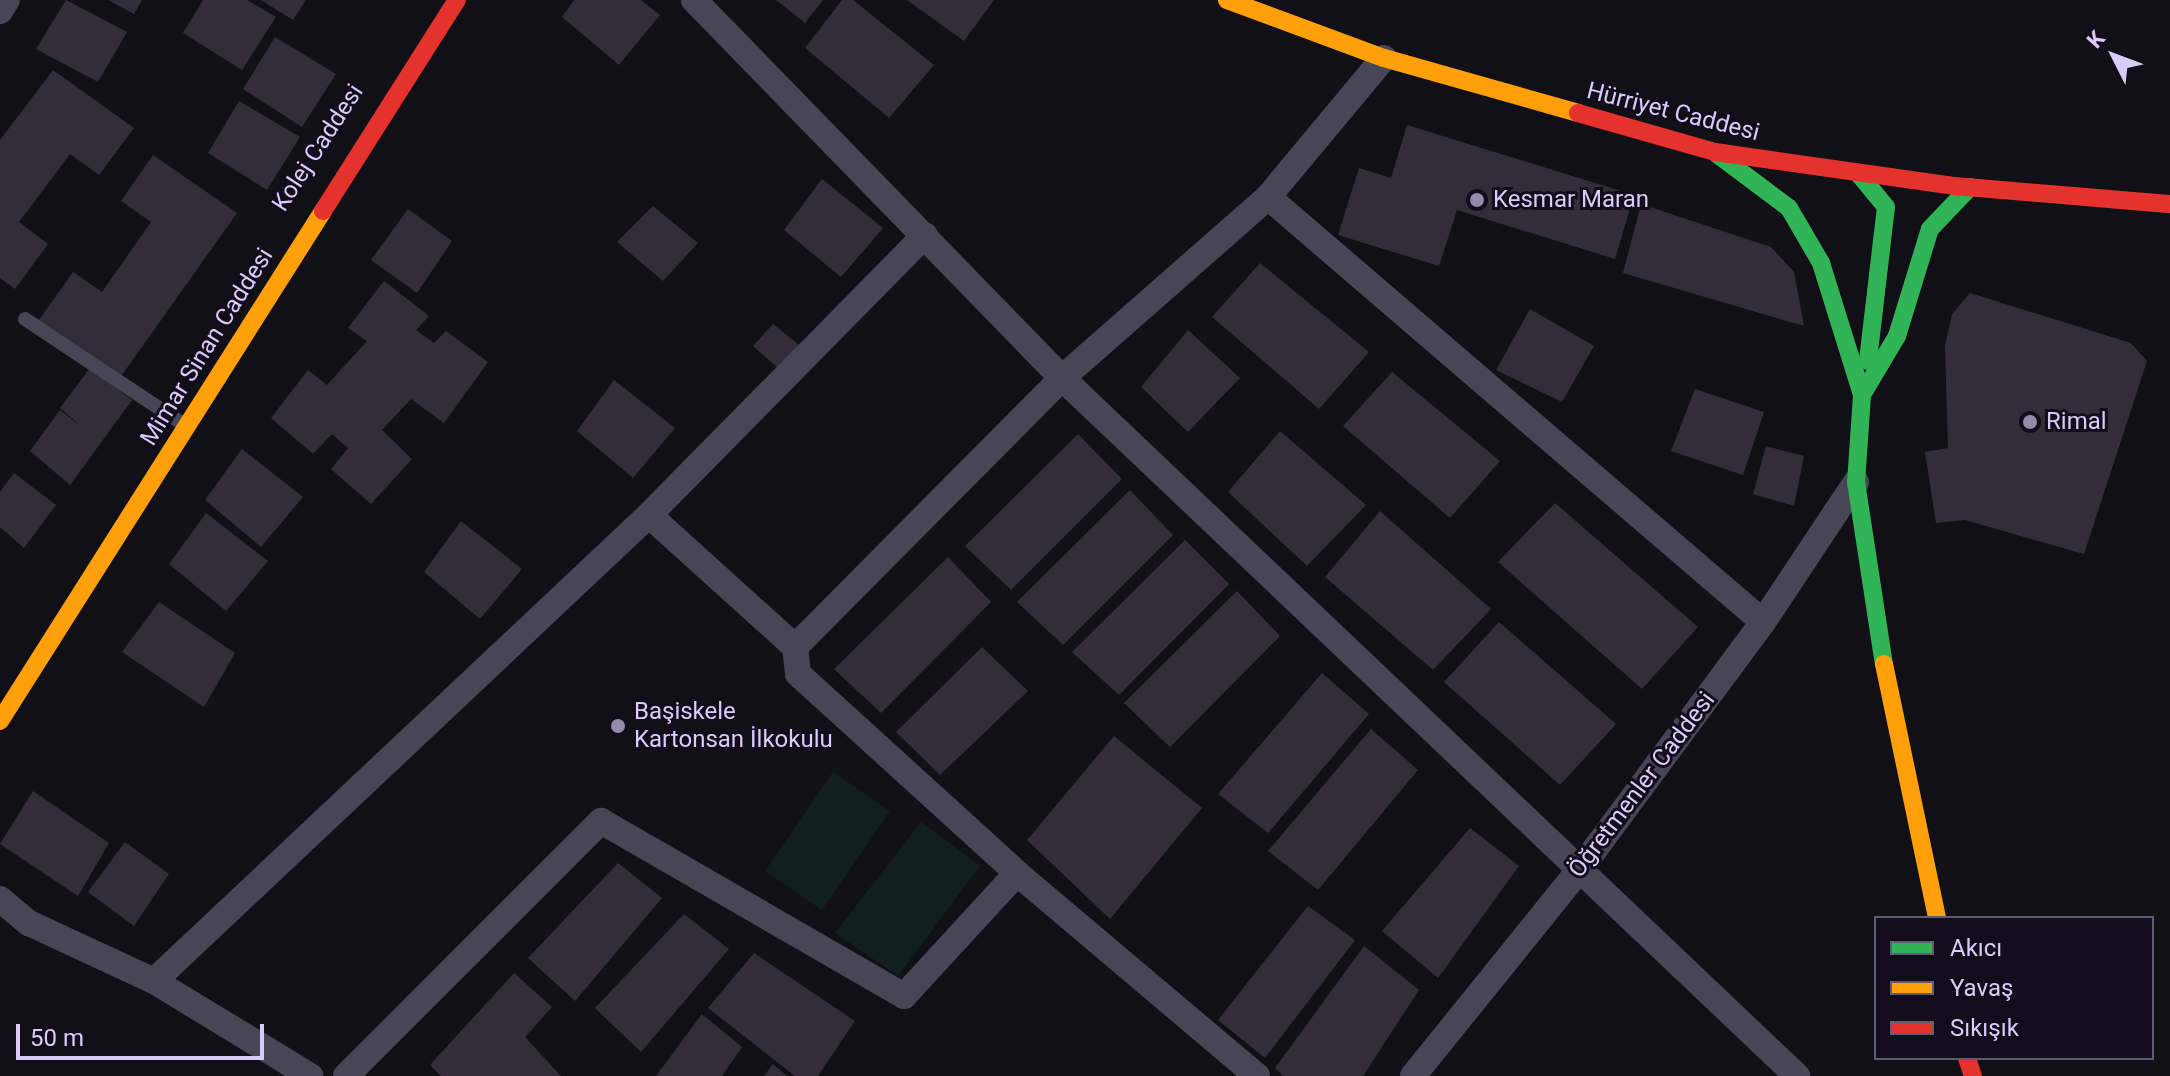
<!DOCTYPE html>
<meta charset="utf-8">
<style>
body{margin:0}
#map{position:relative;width:2170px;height:1076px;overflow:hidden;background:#121017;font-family:Roboto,sans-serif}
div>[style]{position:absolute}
.green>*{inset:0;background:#111f21}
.building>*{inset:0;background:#322e39}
.lane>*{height:14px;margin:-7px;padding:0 7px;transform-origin:7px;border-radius:7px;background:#484656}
.street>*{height:26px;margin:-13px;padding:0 13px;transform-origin:13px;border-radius:13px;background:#484656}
.fast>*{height:18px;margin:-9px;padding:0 9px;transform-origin:9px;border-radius:9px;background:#30b455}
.slow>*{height:18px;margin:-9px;padding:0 9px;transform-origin:9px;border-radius:9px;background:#ff9f0a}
.jam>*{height:18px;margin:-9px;padding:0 9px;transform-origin:9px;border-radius:9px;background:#e5322d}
.dots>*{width:22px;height:22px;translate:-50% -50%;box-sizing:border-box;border:4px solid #110d1a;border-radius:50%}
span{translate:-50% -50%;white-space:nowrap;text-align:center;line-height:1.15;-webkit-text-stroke:6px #110d1a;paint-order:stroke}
.street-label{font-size:24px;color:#d8cdf8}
.poi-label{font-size:24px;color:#d8cdf8}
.left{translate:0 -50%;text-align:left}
.legend{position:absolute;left:1874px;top:916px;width:280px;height:144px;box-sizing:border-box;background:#110d1a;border:2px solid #615a73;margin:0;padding:10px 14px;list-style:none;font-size:24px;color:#d8cdf8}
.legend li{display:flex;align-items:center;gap:16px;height:40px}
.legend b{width:40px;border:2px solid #615a73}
.north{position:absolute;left:2074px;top:16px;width:80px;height:80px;-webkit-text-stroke:6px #110d1a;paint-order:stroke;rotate:312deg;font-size:22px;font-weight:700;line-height:32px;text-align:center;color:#d8cdf8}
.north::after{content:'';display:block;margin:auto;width:28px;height:36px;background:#d8cdf8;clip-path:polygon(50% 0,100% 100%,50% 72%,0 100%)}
.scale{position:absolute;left:16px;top:1024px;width:248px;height:36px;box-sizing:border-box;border:4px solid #d8cdf8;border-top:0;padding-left:10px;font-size:24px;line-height:28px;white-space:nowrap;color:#d8cdf8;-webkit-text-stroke:6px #110d1a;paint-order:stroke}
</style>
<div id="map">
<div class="green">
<i style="clip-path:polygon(833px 772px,890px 811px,822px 910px,765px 871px)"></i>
<i style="clip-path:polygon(921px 822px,980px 866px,898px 976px,835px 933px)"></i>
</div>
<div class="building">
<i style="clip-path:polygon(66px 0,127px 32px,98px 82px,36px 49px)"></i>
<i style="clip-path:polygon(108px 0,142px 0,134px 14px)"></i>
<i style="clip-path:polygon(203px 0,247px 0,276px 17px,242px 70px,183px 33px)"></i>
<i style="clip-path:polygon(261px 0,306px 0,293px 20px)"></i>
<i style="clip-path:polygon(574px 0,641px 0,660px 15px,619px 65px,562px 17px)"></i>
<i style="clip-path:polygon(776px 0,823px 0,805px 23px)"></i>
<i style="clip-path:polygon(842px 0,853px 0,934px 65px,889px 118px,805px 48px)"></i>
<i style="clip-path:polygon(907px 0,994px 0,964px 41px)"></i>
<i style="clip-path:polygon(275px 37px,336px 74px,302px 127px,243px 89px)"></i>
<i style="clip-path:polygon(53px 70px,134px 128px,99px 175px,70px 154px,19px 222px,48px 244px,15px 289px,0 278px,0 140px)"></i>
<i style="clip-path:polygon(239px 101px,300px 137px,267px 190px,208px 153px)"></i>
<i style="clip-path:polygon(1407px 125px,1634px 195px,1615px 259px,1457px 210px,1439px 266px,1338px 235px,1359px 168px,1391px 178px)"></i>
<i style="clip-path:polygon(153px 155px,237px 213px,122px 375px,39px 320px,73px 272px,102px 292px,151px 222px,121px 201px)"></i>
<i style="clip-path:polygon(822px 179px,883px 228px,841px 277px,784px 230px)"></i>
<i style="clip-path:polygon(1641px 204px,1771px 247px,1794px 272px,1804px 326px,1623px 273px)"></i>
<i style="clip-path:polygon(653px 206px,698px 243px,663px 281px,617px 242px)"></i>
<i style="clip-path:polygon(408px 209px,452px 241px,417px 293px,371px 260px)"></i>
<i style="clip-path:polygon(1260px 263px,1369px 352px,1319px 409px,1212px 317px)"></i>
<i style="clip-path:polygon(384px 281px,429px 316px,416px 330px,434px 343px,446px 331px,488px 362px,444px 423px,411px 399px,382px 430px,412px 459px,371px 504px,331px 469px,348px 448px,332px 434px,313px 454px,271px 418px,308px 370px,327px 385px,367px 341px,348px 328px)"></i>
<i style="clip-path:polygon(1970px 293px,2131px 343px,2147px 361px,2084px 554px,1965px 520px,1936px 523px,1925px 452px,1948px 448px,1945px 346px,1952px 314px)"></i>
<i style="clip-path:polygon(1530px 309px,1594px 346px,1562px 402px,1496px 370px)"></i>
<i style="clip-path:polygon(773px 324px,799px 345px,779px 369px,753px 346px)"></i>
<i style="clip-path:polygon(1188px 330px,1240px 378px,1188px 432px,1141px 387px)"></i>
<i style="clip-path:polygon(90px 368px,132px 400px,70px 485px,30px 451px,60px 410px,82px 427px,60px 408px)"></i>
<i style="clip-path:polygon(1392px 372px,1500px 461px,1450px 518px,1343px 426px)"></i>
<i style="clip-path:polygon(614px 380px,675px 428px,633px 478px,577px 431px)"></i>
<i style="clip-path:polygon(1695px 389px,1764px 412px,1743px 475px,1671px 451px)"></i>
<i style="clip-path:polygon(1280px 431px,1366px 505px,1307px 566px,1228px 492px)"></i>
<i style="clip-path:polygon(1078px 434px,1122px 479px,1011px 590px,965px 546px)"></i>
<i style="clip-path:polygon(1766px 446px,1804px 456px,1794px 506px,1753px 494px)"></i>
<i style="clip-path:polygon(242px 449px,303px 497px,261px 547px,205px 500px)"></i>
<i style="clip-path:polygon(14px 473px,56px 505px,24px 548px,0 527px,0 492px)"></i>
<i style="clip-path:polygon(1130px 490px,1173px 535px,1063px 645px,1017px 602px)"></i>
<i style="clip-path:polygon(1555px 503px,1698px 627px,1642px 689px,1498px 562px)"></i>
<i style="clip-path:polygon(1380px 511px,1491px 609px,1433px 670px,1325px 577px)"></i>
<i style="clip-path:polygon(206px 513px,268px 561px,226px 611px,169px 564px)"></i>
<i style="clip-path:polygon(461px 521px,522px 569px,480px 619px,424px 572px)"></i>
<i style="clip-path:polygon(1185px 540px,1229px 584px,1119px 695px,1072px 652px)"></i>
<i style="clip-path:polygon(948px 557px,991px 602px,881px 713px,834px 669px)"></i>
<i style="clip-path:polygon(1237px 591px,1280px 636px,1170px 747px,1124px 703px)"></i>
<i style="clip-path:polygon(159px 602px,235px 653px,204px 707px,122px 652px)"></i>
<i style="clip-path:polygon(1499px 622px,1616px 724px,1560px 785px,1444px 682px)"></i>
<i style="clip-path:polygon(982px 647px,1028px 691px,940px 775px,896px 732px)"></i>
<i style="clip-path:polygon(1322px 673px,1369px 714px,1268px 833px,1218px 794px)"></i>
<i style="clip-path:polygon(1371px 729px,1418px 770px,1318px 890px,1268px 851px)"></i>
<i style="clip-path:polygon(1114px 736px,1202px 808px,1110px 919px,1027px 840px)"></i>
<i style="clip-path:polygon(33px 791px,109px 843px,78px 896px,0 844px)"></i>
<i style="clip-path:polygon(1470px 828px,1519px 866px,1438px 978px,1382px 931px)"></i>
<i style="clip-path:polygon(125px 842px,169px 874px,134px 926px,88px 892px)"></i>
<i style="clip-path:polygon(618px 863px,662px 898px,575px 1001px,528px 958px)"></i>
<i style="clip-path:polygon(1308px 906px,1355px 940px,1265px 1058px,1218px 1020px)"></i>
<i style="clip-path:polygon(684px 914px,729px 949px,641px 1052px,595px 1008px)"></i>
<i style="clip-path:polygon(1364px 946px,1419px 990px,1363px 1076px,1283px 1076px,1275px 1068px)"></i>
<i style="clip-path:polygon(754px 953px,855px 1021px,818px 1076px,795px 1076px,708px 1008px)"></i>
<i style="clip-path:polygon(514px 973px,552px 1007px,525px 1037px,561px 1076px,441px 1076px,430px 1065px)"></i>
<i style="clip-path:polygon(702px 1014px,742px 1047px,722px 1076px,656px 1076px)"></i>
<i style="clip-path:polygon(773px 1064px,787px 1076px,764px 1076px)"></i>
</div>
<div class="lane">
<i style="left:25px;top:319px;width:193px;rotate:33.6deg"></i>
</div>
<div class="street">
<i style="left:694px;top:0;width:528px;rotate:45.77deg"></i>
<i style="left:1062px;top:378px;width:1014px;rotate:43.52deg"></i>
<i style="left:0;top:11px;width:13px;rotate:-58deg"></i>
<i style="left:1268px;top:197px;width:181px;rotate:-50.2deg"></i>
<i style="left:649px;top:515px;width:197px;rotate:42.1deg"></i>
<i style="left:0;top:899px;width:38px;rotate:40deg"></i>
<i style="left:29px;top:923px;width:138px;rotate:24.9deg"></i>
<i style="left:154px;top:981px;width:183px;rotate:31.3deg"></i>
<i style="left:154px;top:981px;width:680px;rotate:-43.27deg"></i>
<i style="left:649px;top:515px;width:393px;rotate:-45.4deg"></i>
<i style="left:346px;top:1076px;width:361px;rotate:-45deg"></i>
<i style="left:601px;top:821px;width:350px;rotate:30deg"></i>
<i style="left:904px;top:996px;width:167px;rotate:-47.4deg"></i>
<i style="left:1257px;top:1076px;width:314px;rotate:-139.8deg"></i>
<i style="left:1017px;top:873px;width:296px;rotate:-137.7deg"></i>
<i style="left:798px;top:674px;width:27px;rotate:-96deg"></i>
<i style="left:795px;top:647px;width:379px;rotate:-45.2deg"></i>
<i style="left:1062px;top:378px;width:274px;rotate:-41.3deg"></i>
<i style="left:1268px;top:197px;width:652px;rotate:40.65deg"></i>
<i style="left:1413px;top:1076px;width:267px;rotate:-51.1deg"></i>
<i style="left:1581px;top:868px;width:306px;rotate:-53.5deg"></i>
<i style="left:1763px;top:622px;width:168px;rotate:-56.4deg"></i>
</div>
<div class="fast">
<i style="left:1717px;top:154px;width:90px;rotate:36.9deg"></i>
<i style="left:1789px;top:208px;width:64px;rotate:59.8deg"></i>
<i style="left:1821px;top:263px;width:138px;rotate:72.7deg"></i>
<i style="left:1862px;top:395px;width:87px;rotate:93.9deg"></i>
<i style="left:1856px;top:482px;width:184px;rotate:81.3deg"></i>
<i style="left:1858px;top:173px;width:44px;rotate:50.5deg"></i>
<i style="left:1886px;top:207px;width:155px;rotate:96.7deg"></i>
<i style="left:1862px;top:395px;width:69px;rotate:-59.3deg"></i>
<i style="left:1897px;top:336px;width:112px;rotate:-72.9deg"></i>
<i style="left:1930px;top:229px;width:58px;rotate:-46.4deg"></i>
</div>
<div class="slow">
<i style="left:1227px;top:0;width:167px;rotate:20.3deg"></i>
<i style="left:1384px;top:58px;width:202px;rotate:15.8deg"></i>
<i style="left:1884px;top:664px;width:259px;rotate:78.2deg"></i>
<i style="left:0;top:721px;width:604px;rotate:-57.65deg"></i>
</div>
<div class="jam">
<i style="left:1578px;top:113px;width:142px;rotate:15.9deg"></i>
<i style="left:1715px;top:152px;width:241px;rotate:8.1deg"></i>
<i style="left:1954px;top:186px;width:217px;rotate:4.8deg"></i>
<i style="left:323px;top:211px;width:250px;rotate:-57.6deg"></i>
<i style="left:1967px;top:1058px;width:19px;rotate:72deg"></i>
</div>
<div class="dots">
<i style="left:1477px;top:200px;background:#938ba9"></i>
<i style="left:2030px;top:422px;background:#938ba9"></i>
<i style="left:618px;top:726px;background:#938ba9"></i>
</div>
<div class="street-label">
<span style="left:1673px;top:112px;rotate:14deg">Hürriyet Caddesi</span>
<span style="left:318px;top:148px;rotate:-57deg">Kolej Caddesi</span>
<span style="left:207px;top:347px;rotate:-58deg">Mimar Sinan Caddesi</span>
<span style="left:1642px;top:785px;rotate:-53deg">Öğretmenler Caddesi</span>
</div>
<div class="poi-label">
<span class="left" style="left:1493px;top:200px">Kesmar Maran</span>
<span class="left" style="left:2046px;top:422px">Rimal</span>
<span class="left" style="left:634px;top:726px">Başiskele<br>Kartonsan İlkokulu</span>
</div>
<ul class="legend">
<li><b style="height:10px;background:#30b455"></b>Akıcı</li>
<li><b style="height:10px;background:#ff9f0a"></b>Yavaş</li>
<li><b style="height:10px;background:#e5322d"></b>Sıkışık</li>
</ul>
<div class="north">K</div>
<div class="scale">50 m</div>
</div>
